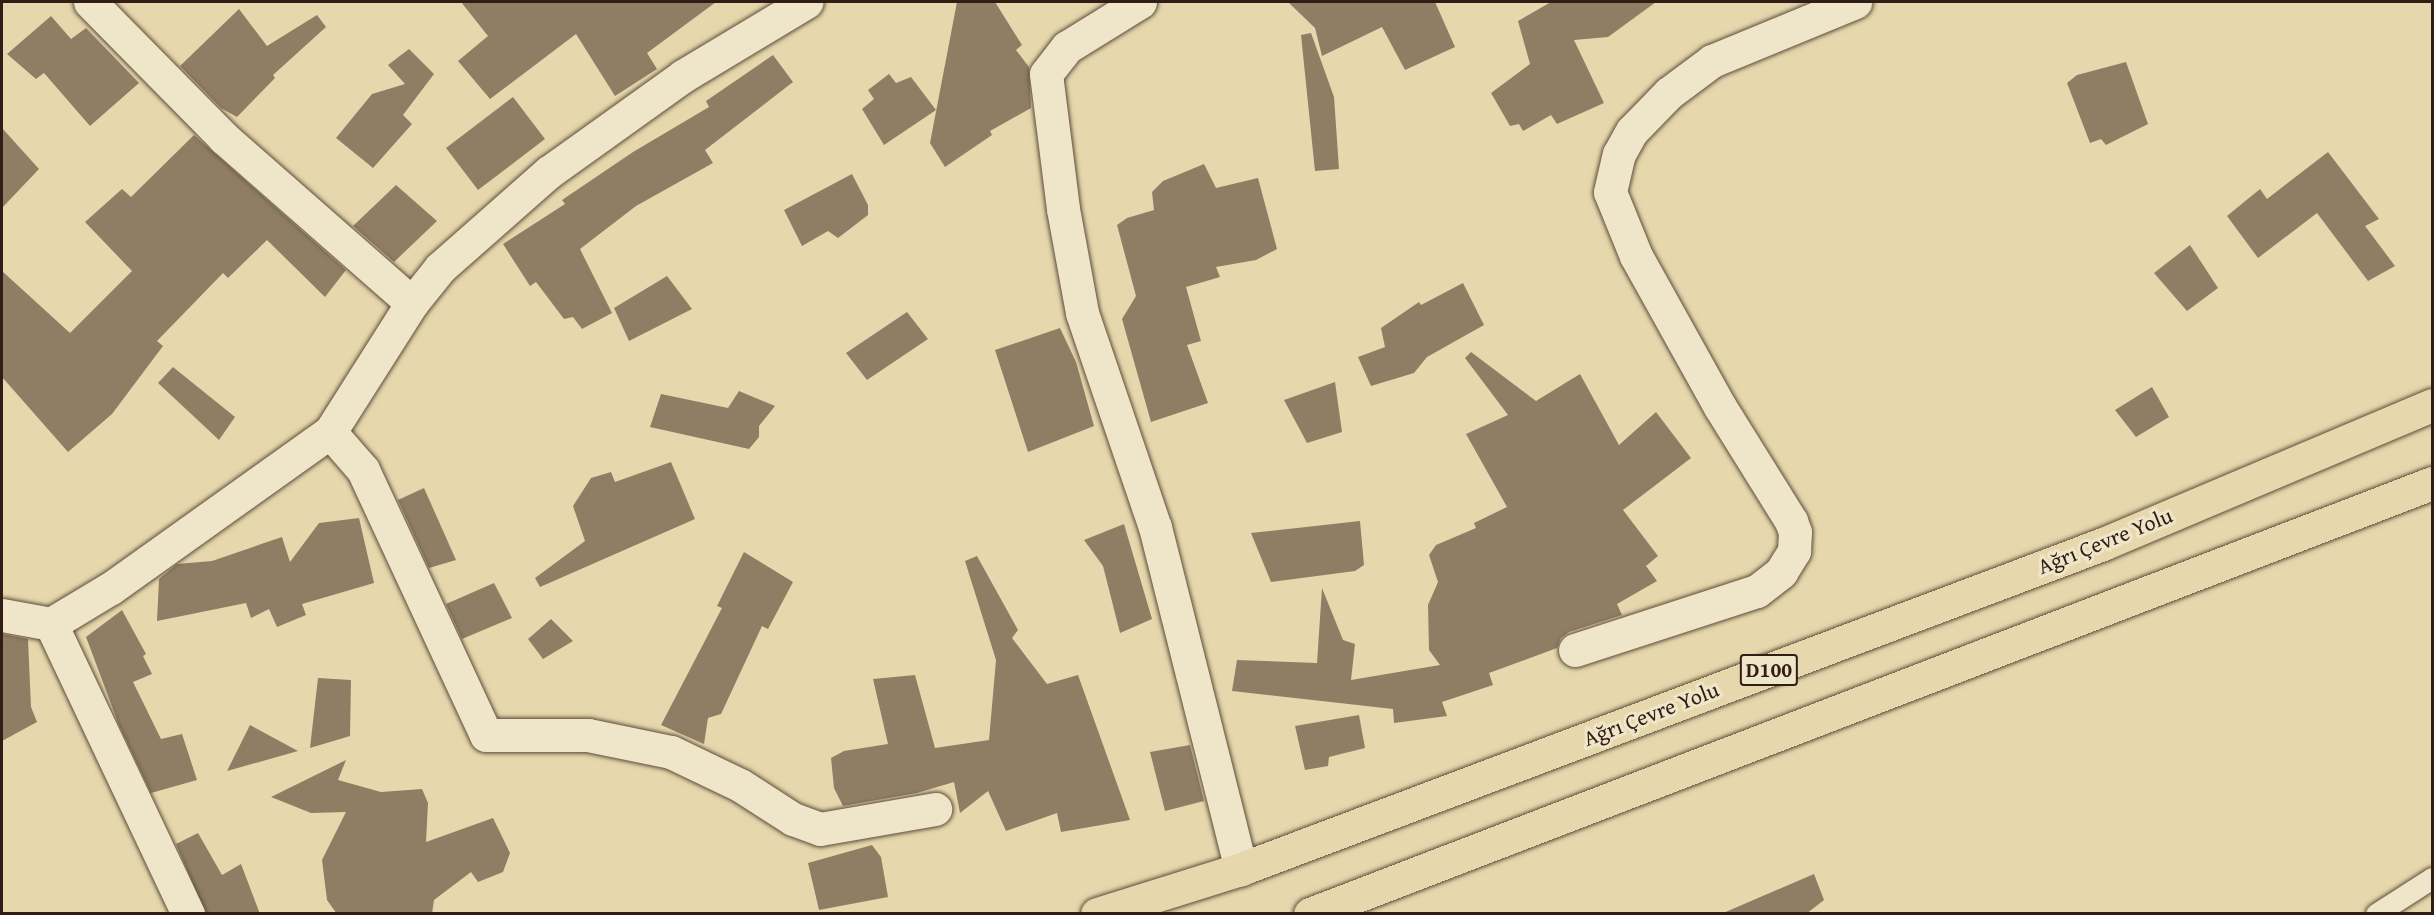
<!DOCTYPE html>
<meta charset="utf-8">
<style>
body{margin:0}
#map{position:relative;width:2434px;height:915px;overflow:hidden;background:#e6d8ac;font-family:"Gentium Book Plus",serif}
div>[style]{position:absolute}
.building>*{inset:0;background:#8f7e64}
.roads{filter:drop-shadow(0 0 2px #5e4c3b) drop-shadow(0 0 2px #5e4c3b)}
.lane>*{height:21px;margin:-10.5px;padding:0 10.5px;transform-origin:10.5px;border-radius:10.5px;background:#efe6c9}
.street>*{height:33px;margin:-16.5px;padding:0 16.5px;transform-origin:16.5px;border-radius:16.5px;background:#efe6c9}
.highway>*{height:33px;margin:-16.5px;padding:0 16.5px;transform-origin:16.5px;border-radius:16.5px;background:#e6d8ac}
span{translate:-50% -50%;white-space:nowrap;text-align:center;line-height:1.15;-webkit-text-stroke:6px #efe6c9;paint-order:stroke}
.shield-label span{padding:2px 4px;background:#efe6c9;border:2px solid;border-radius:4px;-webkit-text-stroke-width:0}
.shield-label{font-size:21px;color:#311d15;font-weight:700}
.street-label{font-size:22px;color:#311d15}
.frame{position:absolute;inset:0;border:3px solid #311d15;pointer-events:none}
</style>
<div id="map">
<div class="building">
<i style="clip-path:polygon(461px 2px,716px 2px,647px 53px,657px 69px,615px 96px,576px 34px,490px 99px,458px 61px,488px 36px)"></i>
<i style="clip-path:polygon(957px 2px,995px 2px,1022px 45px,1016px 50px,1029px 67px,1031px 108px,990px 131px,992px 135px,945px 167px,930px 143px)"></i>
<i style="clip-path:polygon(1288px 2px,1435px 2px,1455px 47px,1405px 70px,1382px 27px,1322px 56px,1315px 28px)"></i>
<i style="clip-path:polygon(1551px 2px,1656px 2px,1608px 37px,1574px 40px,1604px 103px,1557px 124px,1551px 115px,1523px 131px,1519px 124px,1510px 126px,1491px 93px,1530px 64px,1518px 21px)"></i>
<i style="clip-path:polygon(239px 9px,267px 46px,317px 15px,326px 27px,273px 75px,275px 78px,237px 117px,221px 108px,180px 66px)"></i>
<i style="clip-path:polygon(51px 16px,71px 39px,86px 28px,139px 83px,90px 126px,44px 73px,36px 79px,7px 54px)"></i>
<i style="clip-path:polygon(1311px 33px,1334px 97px,1339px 169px,1315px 171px,1301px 35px)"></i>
<i style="clip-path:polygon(409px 49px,434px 74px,403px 115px,412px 124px,373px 168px,336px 138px,372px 94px,405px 84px,388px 65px)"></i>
<i style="clip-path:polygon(773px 55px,793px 82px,705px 150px,713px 163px,636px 206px,580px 249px,612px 313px,582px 329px,573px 317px,564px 319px,536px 282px,530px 286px,503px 244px,565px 204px,562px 200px,633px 152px,709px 107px,706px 101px)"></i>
<i style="clip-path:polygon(2126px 62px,2148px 124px,2106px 145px,2101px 139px,2090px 143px,2067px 83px,2077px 75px)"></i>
<i style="clip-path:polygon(889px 74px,896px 83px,911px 77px,936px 110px,884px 145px,862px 109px,874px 99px,868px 90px)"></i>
<i style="clip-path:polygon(513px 97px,545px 139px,478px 190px,446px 148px)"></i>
<i style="clip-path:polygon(2px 128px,39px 169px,2px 208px)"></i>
<i style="clip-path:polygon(194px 135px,346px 270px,325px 297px,267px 240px,228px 278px,223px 273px,157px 341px,163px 346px,112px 414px,68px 452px,2px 377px,2px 271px,70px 333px,132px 271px,85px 222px,122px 189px,131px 197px)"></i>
<i style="clip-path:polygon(2328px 152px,2379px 219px,2365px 226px,2395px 266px,2368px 281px,2317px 213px,2258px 258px,2227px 216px,2260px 189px,2267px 199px)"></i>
<i style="clip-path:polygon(1204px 164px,1216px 188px,1258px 178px,1277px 249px,1256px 260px,1216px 267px,1220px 277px,1186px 287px,1201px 341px,1187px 345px,1208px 403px,1151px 422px,1122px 319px,1136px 296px,1117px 225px,1127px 218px,1154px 210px,1152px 192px,1163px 181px)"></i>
<i style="clip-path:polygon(852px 174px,868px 205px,868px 215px,838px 238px,828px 231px,802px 246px,784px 210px)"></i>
<i style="clip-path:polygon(396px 185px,437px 221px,394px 262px,353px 226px)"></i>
<i style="clip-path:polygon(2190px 245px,2218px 288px,2187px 311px,2154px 273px)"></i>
<i style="clip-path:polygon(667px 276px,692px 309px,629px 341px,614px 308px)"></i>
<i style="clip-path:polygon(1463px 283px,1484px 325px,1427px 357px,1414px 373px,1371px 386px,1358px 357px,1385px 347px,1381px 328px,1419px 302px,1421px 305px)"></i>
<i style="clip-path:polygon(907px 312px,928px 339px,867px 380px,846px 353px)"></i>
<i style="clip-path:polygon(1060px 328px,1076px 362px,1094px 426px,1028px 452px,995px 350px)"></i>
<i style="clip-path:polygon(1471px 352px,1536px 401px,1580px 374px,1619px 445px,1656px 412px,1691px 458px,1623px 510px,1658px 556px,1646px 566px,1657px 581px,1617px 604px,1622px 615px,1569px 632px,1561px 638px,1557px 648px,1489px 673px,1493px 685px,1442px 702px,1447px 716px,1394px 723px,1393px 709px,1232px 691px,1237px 660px,1317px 663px,1322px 588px,1343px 640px,1355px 644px,1351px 680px,1440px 665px,1429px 650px,1428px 605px,1438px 582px,1429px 555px,1436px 545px,1476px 528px,1474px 523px,1507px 507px,1466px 434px,1508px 415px,1465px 358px)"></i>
<i style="clip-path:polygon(173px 367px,235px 417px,219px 440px,158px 383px)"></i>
<i style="clip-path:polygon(1335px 382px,1342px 432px,1307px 443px,1284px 400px)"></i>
<i style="clip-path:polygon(2152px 387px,2169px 417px,2136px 437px,2115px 410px)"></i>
<i style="clip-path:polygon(739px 391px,775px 406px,759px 426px,759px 437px,749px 449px,650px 427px,661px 394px,728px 408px)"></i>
<i style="clip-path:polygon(671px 462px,695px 519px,540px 587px,535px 578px,585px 541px,573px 506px,591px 478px,611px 472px,615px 482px)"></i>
<i style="clip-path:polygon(424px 488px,456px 560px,429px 568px,398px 500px)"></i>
<i style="clip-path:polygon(359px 518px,374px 583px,302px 604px,306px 615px,277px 627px,269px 609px,251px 618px,246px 603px,157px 621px,159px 579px,177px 564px,212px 561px,282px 537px,290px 562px,319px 523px)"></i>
<i style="clip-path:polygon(1360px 521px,1364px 565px,1355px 571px,1271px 582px,1251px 533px)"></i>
<i style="clip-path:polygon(1124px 524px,1152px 619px,1120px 633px,1103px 566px,1084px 540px)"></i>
<i style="clip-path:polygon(744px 552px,793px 582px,768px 629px,762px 626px,721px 714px,708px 718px,704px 744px,661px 725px,722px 608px,717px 606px)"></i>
<i style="clip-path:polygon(977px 556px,1018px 630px,1012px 638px,1047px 684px,1078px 675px,1130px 820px,1061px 832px,1057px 813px,1006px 831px,988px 791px,960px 813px,954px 782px,917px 793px,843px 806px,834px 788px,831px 758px,844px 751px,888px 744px,873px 679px,915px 675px,935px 748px,989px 740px,996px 660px,965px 561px)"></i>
<i style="clip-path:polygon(494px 583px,512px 618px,462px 639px,446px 604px)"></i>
<i style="clip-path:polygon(122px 610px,146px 654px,143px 656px,152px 674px,133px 682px,161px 739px,182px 734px,197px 780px,151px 793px,119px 725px,86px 637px)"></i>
<i style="clip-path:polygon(551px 619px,573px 641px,543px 659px,528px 639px)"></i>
<i style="clip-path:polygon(2px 634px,28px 639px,31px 707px,37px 722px,2px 741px)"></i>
<i style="clip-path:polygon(318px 678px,351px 680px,350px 736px,310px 748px)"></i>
<i style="clip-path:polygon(1359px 715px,1365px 748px,1329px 757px,1328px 766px,1305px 770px,1295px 726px)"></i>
<i style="clip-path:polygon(250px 725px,298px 751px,227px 771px)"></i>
<i style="clip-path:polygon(1190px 745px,1204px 801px,1165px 811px,1150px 752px)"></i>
<i style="clip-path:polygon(346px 760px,338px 780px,381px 792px,422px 789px,428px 803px,426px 842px,493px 818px,510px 853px,503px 872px,478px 882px,471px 872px,434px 900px,432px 914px,337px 914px,327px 900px,322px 860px,346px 812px,311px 813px,271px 797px)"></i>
<i style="clip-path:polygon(198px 833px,222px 875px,241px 864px,260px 914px,206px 914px,176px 844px)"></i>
<i style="clip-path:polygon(872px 845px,881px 857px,888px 897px,819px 910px,808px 863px)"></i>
<i style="clip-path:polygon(1814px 874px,1824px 900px,1806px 914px,1721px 914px)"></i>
</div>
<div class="roads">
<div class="lane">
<i style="left:2376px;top:914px;width:67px;rotate:-32.7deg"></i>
</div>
<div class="street">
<i style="left:90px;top:2px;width:191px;rotate:45.4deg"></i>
<i style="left:224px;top:138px;width:250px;rotate:41.3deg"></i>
<i style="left:1140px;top:2px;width:86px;rotate:148.3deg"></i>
<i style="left:1067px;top:47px;width:34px;rotate:128deg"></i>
<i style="left:1046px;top:74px;width:136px;rotate:82.8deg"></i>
<i style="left:1063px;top:209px;width:106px;rotate:79.6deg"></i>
<i style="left:1082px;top:313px;width:226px;rotate:71.2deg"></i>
<i style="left:1155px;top:527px;width:353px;rotate:75.9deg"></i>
<i style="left:330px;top:432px;width:50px;rotate:49deg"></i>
<i style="left:363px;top:470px;width:292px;rotate:65.1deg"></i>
<i style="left:486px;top:735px;width:102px"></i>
<i style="left:588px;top:735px;width:85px;rotate:11.6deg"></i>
<i style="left:671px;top:752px;width:76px;rotate:25.6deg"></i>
<i style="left:740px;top:785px;width:63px;rotate:32.7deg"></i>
<i style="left:793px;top:819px;width:29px;rotate:20deg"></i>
<i style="left:820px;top:829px;width:117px;rotate:-9.9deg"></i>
<i style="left:2px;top:615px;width:50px;rotate:10.4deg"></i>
<i style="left:51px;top:624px;width:70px;rotate:-31deg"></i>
<i style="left:111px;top:588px;width:269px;rotate:-35.5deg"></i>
<i style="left:330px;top:432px;width:153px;rotate:-57.6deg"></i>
<i style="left:412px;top:303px;width:45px;rotate:-51.3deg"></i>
<i style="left:440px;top:268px;width:145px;rotate:-41.4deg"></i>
<i style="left:549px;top:172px;width:165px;rotate:-35.6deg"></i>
<i style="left:683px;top:76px;width:144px;rotate:-31deg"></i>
<i style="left:51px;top:624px;width:321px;rotate:64.7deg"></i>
<i style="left:1575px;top:650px;width:191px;rotate:-18deg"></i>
<i style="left:1757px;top:591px;width:31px;rotate:-38deg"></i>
<i style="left:1781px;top:572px;width:25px;rotate:-58deg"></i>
<i style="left:1794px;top:551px;width:19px;rotate:-87deg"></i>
<i style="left:1795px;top:532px;width:12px;rotate:-110deg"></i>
<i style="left:1791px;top:521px;width:134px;rotate:-121.9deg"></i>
<i style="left:1720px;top:407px;width:173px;rotate:-119.1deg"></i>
<i style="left:1636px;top:256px;width:69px;rotate:-112.1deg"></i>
<i style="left:1610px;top:192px;width:39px;rotate:-77deg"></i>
<i style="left:1619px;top:154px;width:26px;rotate:-61deg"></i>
<i style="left:1632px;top:131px;width:53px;rotate:-45.8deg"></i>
<i style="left:1669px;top:93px;width:54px;rotate:-36.7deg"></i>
<i style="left:1712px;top:61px;width:155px;rotate:-22.4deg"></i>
</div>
<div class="highway">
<i style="left:1097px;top:914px;width:151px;rotate:-17.4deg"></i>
<i style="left:1241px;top:869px;width:921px;rotate:-20.66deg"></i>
<i style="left:2103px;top:544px;width:357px;rotate:-22.9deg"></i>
<i style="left:1310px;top:914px;width:1202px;rotate:-21.01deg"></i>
</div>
</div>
<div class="shield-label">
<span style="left:1769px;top:670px">D100</span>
</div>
<div class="street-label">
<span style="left:2105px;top:541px;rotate:-22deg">Ağrı Çevre Yolu</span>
<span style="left:1651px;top:714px;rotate:-21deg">Ağrı Çevre Yolu</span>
</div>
<div class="frame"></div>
</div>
